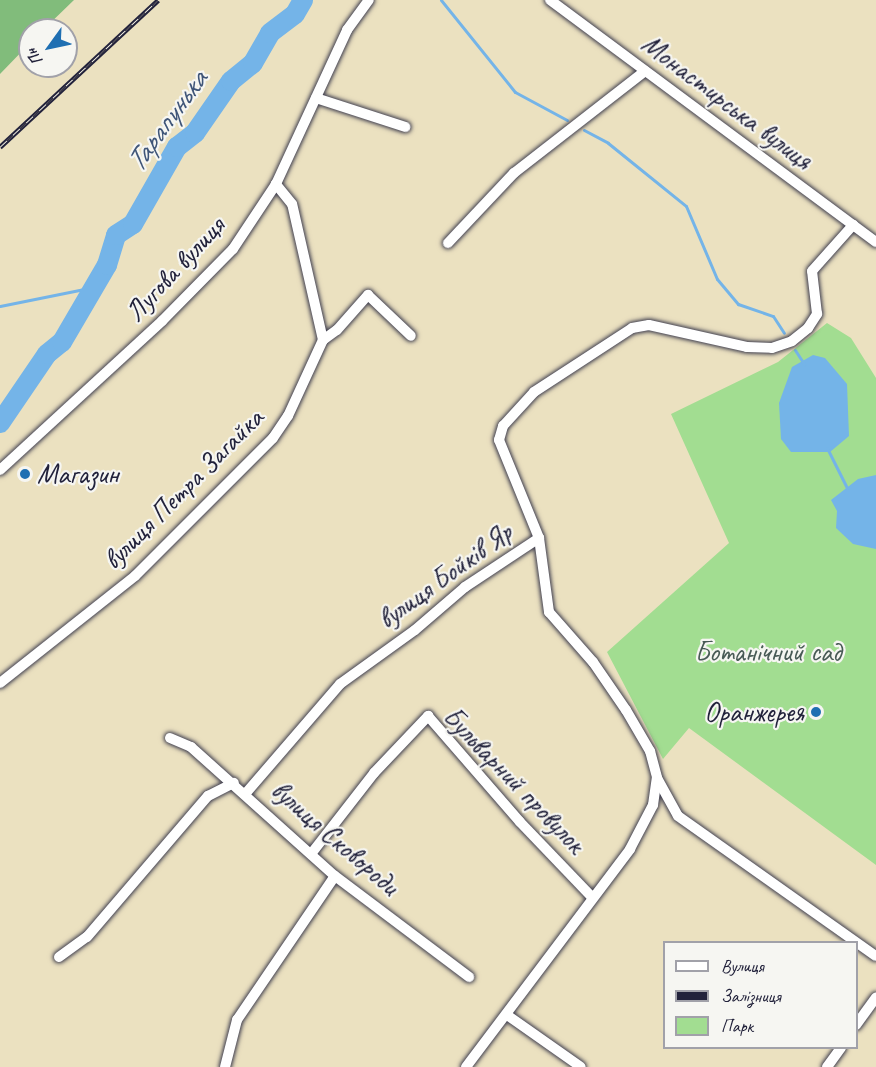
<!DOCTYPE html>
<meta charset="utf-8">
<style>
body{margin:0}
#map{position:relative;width:876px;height:1067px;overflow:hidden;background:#ebe1c0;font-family:Caveat,sans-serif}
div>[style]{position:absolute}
.green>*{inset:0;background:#a2dd91}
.forest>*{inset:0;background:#81bc7b}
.water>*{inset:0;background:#74b4e8}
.stream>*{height:3px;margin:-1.5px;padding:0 1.5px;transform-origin:1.5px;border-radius:1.5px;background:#74b4e8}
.river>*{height:20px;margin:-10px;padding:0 10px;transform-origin:10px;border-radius:10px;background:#74b4e8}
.roads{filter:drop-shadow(0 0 2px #403f4f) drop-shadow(0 0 2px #403f4f)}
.minor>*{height:10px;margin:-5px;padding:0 5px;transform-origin:5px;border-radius:5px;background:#fff}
.rail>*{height:5px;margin-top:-2.5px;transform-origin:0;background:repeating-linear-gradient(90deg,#f6f6f2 0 9px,#22223b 0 18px);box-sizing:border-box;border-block:2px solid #22223b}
.dots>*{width:16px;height:16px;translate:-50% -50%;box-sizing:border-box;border:3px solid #f6f6f2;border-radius:50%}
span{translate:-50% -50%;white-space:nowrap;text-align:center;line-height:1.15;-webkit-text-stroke:4.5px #f6f6f2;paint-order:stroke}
.street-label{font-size:28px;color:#22223b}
.poi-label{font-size:28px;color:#22223b}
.left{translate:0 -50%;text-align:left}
.right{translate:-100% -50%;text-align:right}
.park-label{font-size:28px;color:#485a55}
.water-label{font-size:30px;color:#3f5578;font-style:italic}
.legend{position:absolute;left:663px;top:941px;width:195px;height:108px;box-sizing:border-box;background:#f6f6f2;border:2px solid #a1a1a9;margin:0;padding:8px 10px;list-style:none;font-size:18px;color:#22223b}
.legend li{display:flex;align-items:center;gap:12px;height:30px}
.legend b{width:30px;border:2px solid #a1a1a9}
.north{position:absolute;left:18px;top:18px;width:60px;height:60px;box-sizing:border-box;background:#f6f6f2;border:2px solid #a1a1a9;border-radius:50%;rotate:237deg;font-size:16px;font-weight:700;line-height:24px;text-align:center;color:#22223b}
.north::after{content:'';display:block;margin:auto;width:21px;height:27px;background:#1f6fb2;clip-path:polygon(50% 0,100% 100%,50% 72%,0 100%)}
</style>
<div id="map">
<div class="green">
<i style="clip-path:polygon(827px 323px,851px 338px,876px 378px,876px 865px,689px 728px,663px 759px,607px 652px,729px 543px,671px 414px,778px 362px)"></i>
</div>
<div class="forest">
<i style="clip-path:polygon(0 0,74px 0,43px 30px,30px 30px,30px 43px,0 74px)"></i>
</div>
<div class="water">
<i style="clip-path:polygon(813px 355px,825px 358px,847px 384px,849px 436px,830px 452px,791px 452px,781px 439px,779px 403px,792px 367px)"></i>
<i style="clip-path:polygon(876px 475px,876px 549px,853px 544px,836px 528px,837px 511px,831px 500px,858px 479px)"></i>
</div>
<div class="stream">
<i style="left:441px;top:0;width:118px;rotate:51.2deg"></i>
<i style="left:515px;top:92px;width:59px;rotate:28.3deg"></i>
<i style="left:584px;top:130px;width:27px;rotate:28deg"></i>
<i style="left:608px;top:143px;width:100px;rotate:38.9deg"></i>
<i style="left:686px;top:206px;width:79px;rotate:67deg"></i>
<i style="left:717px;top:279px;width:33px;rotate:50deg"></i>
<i style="left:738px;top:304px;width:37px;rotate:19deg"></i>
<i style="left:773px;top:316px;width:20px;rotate:57deg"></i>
<i style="left:0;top:306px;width:96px;rotate:-11.4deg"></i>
<i style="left:795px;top:350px;width:17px;rotate:57deg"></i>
<i style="left:827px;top:448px;width:45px;rotate:63.4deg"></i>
</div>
<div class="river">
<i style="left:0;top:423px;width:83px;rotate:-55.7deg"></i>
<i style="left:47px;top:354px;width:19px;rotate:-39deg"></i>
<i style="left:62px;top:342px;width:89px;rotate:-59.7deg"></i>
<i style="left:107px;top:265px;width:31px;rotate:-73deg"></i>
<i style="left:116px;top:235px;width:20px;rotate:-33deg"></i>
<i style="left:133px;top:224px;width:89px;rotate:-60.3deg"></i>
<i style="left:177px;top:147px;width:23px;rotate:-38deg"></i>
<i style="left:195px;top:133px;width:63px;rotate:-55.3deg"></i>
<i style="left:231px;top:81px;width:28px;rotate:-39deg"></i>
<i style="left:253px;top:63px;width:34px;rotate:-60deg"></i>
<i style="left:270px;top:33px;width:31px;rotate:-37deg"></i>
<i style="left:295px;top:14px;width:16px;rotate:-60deg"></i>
</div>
<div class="roads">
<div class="minor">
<i style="left:550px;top:0;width:406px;rotate:36.6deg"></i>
<i style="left:316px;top:98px;width:94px;rotate:18deg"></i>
<i style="left:448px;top:243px;width:96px;rotate:-46.7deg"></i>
<i style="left:514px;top:173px;width:166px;rotate:-37.9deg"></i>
<i style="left:323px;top:340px;width:17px;rotate:-36deg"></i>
<i style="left:337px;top:330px;width:47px;rotate:-48.5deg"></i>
<i style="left:368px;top:295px;width:59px;rotate:43.6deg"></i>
<i style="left:0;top:470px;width:220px;rotate:-42.6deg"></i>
<i style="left:162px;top:321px;width:101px;rotate:-45.4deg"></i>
<i style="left:233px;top:249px;width:78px;rotate:-56.5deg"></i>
<i style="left:276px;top:184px;width:170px;rotate:-65.2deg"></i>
<i style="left:347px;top:30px;width:37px;rotate:-54deg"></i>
<i style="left:539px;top:538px;width:75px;rotate:82.3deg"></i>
<i style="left:549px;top:612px;width:67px;rotate:48.7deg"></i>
<i style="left:593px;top:662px;width:58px;rotate:55.5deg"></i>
<i style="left:626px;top:710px;width:48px;rotate:59.7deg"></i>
<i style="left:650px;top:751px;width:28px;rotate:75deg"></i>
<i style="left:657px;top:778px;width:43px;rotate:61.1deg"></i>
<i style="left:678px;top:816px;width:242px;rotate:35.3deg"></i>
<i style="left:0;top:683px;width:172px;rotate:-38.4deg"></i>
<i style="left:135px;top:576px;width:195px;rotate:-45deg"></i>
<i style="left:273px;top:438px;width:27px;rotate:-56deg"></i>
<i style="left:288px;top:416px;width:84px;rotate:-65.3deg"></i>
<i style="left:323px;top:340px;width:139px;rotate:-102.8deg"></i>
<i style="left:292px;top:204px;width:26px;rotate:-129deg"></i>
<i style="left:170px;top:738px;width:23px;rotate:23deg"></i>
<i style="left:191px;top:747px;width:193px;rotate:41.9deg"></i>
<i style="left:335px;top:876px;width:168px;rotate:37deg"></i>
<i style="left:246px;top:793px;width:144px;rotate:-49.2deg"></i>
<i style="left:340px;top:684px;width:92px;rotate:-35.8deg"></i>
<i style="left:415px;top:630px;width:66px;rotate:-40.7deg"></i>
<i style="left:465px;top:587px;width:89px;rotate:-33.5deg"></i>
<i style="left:539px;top:538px;width:106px;rotate:-112.2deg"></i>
<i style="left:499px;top:440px;width:15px;rotate:-74deg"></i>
<i style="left:503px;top:426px;width:46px;rotate:-47.6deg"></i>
<i style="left:534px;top:392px;width:117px;rotate:-33.1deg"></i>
<i style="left:632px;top:328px;width:17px;rotate:-10deg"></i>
<i style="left:649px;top:325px;width:100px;rotate:12.7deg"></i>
<i style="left:747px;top:347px;width:25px;rotate:2deg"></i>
<i style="left:772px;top:348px;width:21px;rotate:-19deg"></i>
<i style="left:792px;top:341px;width:21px;rotate:-39deg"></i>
<i style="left:808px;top:328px;width:17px;rotate:-57deg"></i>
<i style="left:817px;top:314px;width:43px;rotate:-96.6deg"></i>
<i style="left:812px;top:271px;width:62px;rotate:-48.3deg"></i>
<i style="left:311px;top:854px;width:103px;rotate:-52.1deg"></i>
<i style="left:374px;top:773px;width:79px;rotate:-46.5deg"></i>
<i style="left:428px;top:716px;width:140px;rotate:49deg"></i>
<i style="left:520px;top:822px;width:103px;rotate:46.2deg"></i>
<i style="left:59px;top:957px;width:34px;rotate:-36deg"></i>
<i style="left:87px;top:937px;width:186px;rotate:-49.4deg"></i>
<i style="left:208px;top:796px;width:29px;rotate:-27deg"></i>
<i style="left:507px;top:1015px;width:90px;rotate:35.1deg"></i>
<i style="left:856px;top:1025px;width:34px;rotate:-54deg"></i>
<i style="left:225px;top:1067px;width:49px;rotate:-75.7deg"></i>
<i style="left:237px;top:1020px;width:174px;rotate:-55.8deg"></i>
<i style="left:466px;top:1067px;width:273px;rotate:-53deg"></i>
<i style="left:630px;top:849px;width:50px;rotate:-62.4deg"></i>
<i style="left:653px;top:805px;width:27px;rotate:-82deg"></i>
<i style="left:827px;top:1067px;width:24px;rotate:-54deg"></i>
</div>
</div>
<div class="rail">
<i style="left:0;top:147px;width:216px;rotate:-42.9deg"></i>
</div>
<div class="dots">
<i style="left:25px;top:474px;background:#1f6fb2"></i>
<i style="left:816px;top:712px;background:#1f6fb2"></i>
</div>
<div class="street-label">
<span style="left:727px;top:102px;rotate:37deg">Монастирська вулиця</span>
<span style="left:175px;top:269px;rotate:-47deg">Лугова вулиця</span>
<span style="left:183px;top:489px;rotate:-45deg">вулиця Петра Загайка</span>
<span style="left:445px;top:576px;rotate:-36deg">вулиця Бойків Яр</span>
<span style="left:514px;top:780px;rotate:46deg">Бульварний провулок</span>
<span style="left:335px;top:838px;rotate:41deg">вулиця Сковороди</span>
</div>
<div class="poi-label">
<span class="left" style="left:37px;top:474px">Магазин</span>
<span class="right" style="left:804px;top:712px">Оранжерея</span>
</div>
<div class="park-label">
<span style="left:768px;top:652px">Ботанічний сад</span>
</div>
<div class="water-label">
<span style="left:166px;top:121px;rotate:-54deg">Тарапунька</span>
</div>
<ul class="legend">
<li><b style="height:8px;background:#fff"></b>Вулиця</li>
<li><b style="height:8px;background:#22223b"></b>Залізниця</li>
<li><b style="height:16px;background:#a2dd91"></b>Парк</li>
</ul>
<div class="north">Пн</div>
</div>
